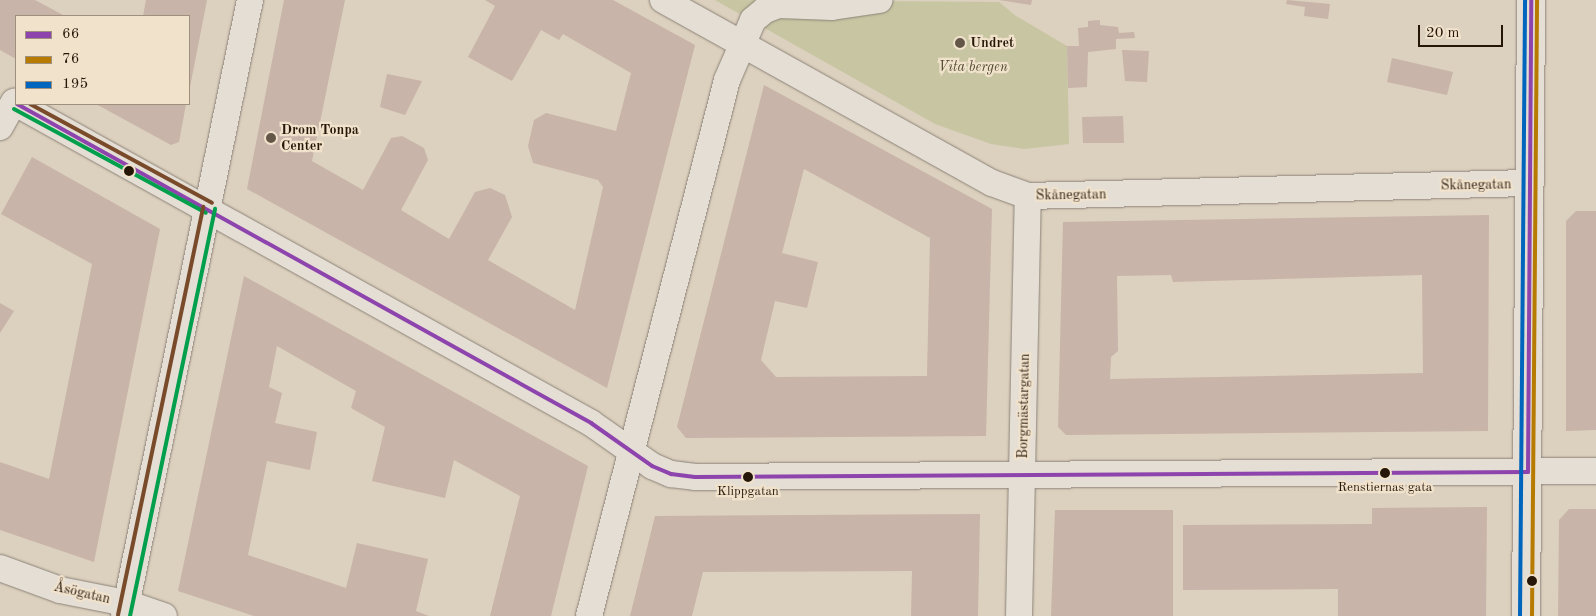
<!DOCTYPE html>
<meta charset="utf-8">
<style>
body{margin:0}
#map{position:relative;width:1596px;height:616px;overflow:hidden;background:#dcd0be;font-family:"Old Standard TT",serif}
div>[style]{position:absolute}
.green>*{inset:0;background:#c7c5a2}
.building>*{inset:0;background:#c8b4a9}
.roads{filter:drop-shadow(0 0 1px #8c8378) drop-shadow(0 0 1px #8c8378)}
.street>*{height:26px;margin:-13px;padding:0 13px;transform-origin:13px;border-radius:13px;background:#e4ded4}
.secondary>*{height:28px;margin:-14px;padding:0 14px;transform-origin:14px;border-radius:14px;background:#e4ded4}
.bus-1>*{height:4px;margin:-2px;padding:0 2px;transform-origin:2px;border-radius:2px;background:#8e44ad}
.bus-2>*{height:4px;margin:-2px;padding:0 2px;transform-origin:2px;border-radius:2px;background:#b87b02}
.bus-3>*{height:4px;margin:-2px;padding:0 2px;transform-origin:2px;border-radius:2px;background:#0065bd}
.bus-4>*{height:4px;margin:-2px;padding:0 2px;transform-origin:2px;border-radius:2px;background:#029f4d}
.bus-5>*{height:4px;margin:-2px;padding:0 2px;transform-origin:2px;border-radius:2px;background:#7a4b2a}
.dots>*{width:14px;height:14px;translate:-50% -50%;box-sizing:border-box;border:2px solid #f1e2cc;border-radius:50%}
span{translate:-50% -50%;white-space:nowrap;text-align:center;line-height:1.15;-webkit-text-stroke:4.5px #f1e2cc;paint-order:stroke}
.bus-label{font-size:13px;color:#251608}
.poi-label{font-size:14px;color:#251608;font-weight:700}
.left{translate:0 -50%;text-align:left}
.park-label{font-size:14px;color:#504830;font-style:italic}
.street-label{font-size:14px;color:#251608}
.legend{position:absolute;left:15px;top:15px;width:175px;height:90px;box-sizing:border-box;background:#f1e2cc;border:1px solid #9f907e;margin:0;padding:6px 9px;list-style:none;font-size:15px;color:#251608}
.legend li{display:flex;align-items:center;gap:10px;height:25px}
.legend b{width:25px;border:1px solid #9f907e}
.scale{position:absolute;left:1418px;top:25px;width:85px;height:22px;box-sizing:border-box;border:2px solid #251608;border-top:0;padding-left:6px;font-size:15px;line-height:18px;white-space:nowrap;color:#251608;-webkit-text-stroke:4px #f1e2cc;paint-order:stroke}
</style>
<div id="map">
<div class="green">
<i style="clip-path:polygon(715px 0,999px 2px,1016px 16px,1067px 46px,1069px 144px,1024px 149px,991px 144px,935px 124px)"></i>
</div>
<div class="building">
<i style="clip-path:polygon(0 0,35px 0,65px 16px,16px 16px,16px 59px,0 50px)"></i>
<i style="clip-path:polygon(146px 0,207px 0,190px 87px,189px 16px,143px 16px)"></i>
<i style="clip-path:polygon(284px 0,345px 0,312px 161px,363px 190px,391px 138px,402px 136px,424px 148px,428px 160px,401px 210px,449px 239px,475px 192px,490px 188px,505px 195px,512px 217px,488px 260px,575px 310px,603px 187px,598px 180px,533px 163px,528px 146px,534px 120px,546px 113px,616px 131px,631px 73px,563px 34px,559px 40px,541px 30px,512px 81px,468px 57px,495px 6px,485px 0,613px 0,695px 45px,607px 388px,247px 189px)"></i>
<i style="clip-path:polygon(999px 0,1032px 0,1031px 5px)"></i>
<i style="clip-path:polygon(1287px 0,1330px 4px,1328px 19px,1304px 16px,1305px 7px,1286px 4px)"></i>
<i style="clip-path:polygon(1100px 20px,1100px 25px,1118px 27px,1119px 33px,1134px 32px,1135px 38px,1116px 39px,1116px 49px,1088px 52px,1087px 87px,1068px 88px,1067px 46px,1079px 46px,1078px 28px,1088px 27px,1088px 21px)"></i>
<i style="clip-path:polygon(1122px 50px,1149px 51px,1147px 82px,1125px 81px)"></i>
<i style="clip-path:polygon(1392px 58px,1453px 72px,1447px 95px,1387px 82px)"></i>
<i style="clip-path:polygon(387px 74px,422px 81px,405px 115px,380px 107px)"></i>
<i style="clip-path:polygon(evenodd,764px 85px,992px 209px,986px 436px,686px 438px,677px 427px,764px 85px,804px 169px,930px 238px,927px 376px,776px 377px,761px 360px,775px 301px,807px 308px,818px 262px,782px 253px,804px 169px)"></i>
<i style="clip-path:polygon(96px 104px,186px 104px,179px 142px,171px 145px)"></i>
<i style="clip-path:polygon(1123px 116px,1124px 143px,1083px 143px,1082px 117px)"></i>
<i style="clip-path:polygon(32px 157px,160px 229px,94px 562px,0 530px,0 462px,49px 479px,92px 264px,1px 214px)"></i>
<i style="clip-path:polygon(1576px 211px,1596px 211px,1596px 430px,1566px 431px,1566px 221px)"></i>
<i style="clip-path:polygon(evenodd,1489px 215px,1488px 431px,1066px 435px,1058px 427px,1063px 222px,1489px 215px,1171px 275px,1173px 282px,1422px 275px,1423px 373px,1110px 379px,1111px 357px,1118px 351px,1117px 276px,1171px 275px)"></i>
<i style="clip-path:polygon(244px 276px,588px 466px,551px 616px,490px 616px,520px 496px,454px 460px,445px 498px,372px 481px,385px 427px,351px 408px,356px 391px,277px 346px,269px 387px,282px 393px,275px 423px,317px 432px,310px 470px,267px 461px,248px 555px,346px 588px,357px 543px,428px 559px,416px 611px,429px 616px,254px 616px,178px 591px)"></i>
<i style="clip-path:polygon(0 303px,14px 311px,0 333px)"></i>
<i style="clip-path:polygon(1487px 507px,1486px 616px,1338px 616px,1338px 589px,1183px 590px,1183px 525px,1372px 524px,1372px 508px)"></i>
<i style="clip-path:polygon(1569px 509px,1596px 509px,1596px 616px,1558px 616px,1559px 520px)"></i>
<i style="clip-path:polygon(1055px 510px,1173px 510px,1173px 616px,1051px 616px)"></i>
<i style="clip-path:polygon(980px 514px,978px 616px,911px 616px,912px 571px,703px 572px,692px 616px,630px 616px,655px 516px)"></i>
</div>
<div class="roads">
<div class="street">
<i style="left:663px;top:0;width:376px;rotate:29.1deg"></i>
<i style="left:992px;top:183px;width:38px;rotate:20deg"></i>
<i style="left:1028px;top:196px;width:500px;rotate:-1.49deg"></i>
<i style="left:17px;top:104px;width:657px;rotate:29.06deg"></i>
<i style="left:591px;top:423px;width:75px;rotate:35.2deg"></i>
<i style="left:652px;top:466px;width:21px;rotate:23deg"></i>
<i style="left:671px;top:474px;width:24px;rotate:7deg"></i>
<i style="left:695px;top:477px;width:901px;rotate:-0.38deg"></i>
<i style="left:0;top:127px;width:29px;rotate:-61deg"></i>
<i style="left:0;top:568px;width:64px;rotate:20.1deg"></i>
<i style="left:60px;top:590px;width:67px;rotate:11.1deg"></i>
<i style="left:126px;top:603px;width:40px;rotate:18.9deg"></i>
<i style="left:124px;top:616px;width:629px;rotate:-78.44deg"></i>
<i style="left:589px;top:616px;width:553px;rotate:-75.56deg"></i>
<i style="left:727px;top:80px;width:65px;rotate:-66.6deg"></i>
<i style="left:753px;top:20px;width:16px;rotate:-40deg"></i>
<i style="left:765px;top:10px;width:15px;rotate:-20deg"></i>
<i style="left:779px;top:5px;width:53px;rotate:2.2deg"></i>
<i style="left:832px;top:7px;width:48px;rotate:-8.5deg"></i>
<i style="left:1019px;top:616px;width:420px;rotate:-88.8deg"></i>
</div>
<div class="secondary">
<i style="left:1526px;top:616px;width:616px;rotate:-89.53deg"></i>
</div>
</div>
<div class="bus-1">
<i style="left:17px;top:104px;width:657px;rotate:29.06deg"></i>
<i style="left:591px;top:423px;width:75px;rotate:35.2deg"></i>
<i style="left:652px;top:466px;width:21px;rotate:23deg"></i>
<i style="left:671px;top:474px;width:24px;rotate:7deg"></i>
<i style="left:695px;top:477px;width:833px;rotate:-0.34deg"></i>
<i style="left:1528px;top:472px;width:472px;rotate:-89.6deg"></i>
</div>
<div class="bus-2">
<i style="left:1532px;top:616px;width:616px;rotate:-89.53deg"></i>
</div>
<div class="bus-3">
<i style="left:1520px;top:616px;width:616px;rotate:-89.53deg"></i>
</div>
<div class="bus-4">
<i style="left:14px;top:109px;width:218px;rotate:28.4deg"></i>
<i style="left:130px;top:616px;width:416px;rotate:-78.2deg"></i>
</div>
<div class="bus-5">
<i style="left:30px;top:104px;width:207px;rotate:28.5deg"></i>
<i style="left:118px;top:615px;width:417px;rotate:-78.2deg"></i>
</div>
<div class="dots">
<i style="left:960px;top:43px;background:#655748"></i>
<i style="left:271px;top:138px;background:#655748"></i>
<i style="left:129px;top:171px;background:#251608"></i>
<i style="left:1385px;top:473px;background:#251608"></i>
<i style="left:748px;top:477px;background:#251608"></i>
<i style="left:1532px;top:581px;background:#251608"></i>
</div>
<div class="bus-label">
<span style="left:1385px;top:488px">Renstiernas gata</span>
<span style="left:748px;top:492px">Klippgatan</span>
</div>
<div class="poi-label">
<span class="left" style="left:970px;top:43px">Undret</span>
<span class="left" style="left:281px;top:138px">Drom Tonpa<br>Center</span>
</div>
<div class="park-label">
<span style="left:973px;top:67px">Vita bergen</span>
</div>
<div class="street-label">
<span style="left:1476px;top:185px;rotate:-1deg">Skånegatan</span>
<span style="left:1071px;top:195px;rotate:-1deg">Skånegatan</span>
<span style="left:1024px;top:406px;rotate:-89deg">Borgmästargatan</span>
<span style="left:82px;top:593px;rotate:13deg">Åsögatan</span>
</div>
<ul class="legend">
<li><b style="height:6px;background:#8e44ad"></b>66</li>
<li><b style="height:6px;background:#b87b02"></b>76</li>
<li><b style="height:6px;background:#0065bd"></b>195</li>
</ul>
<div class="scale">20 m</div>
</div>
